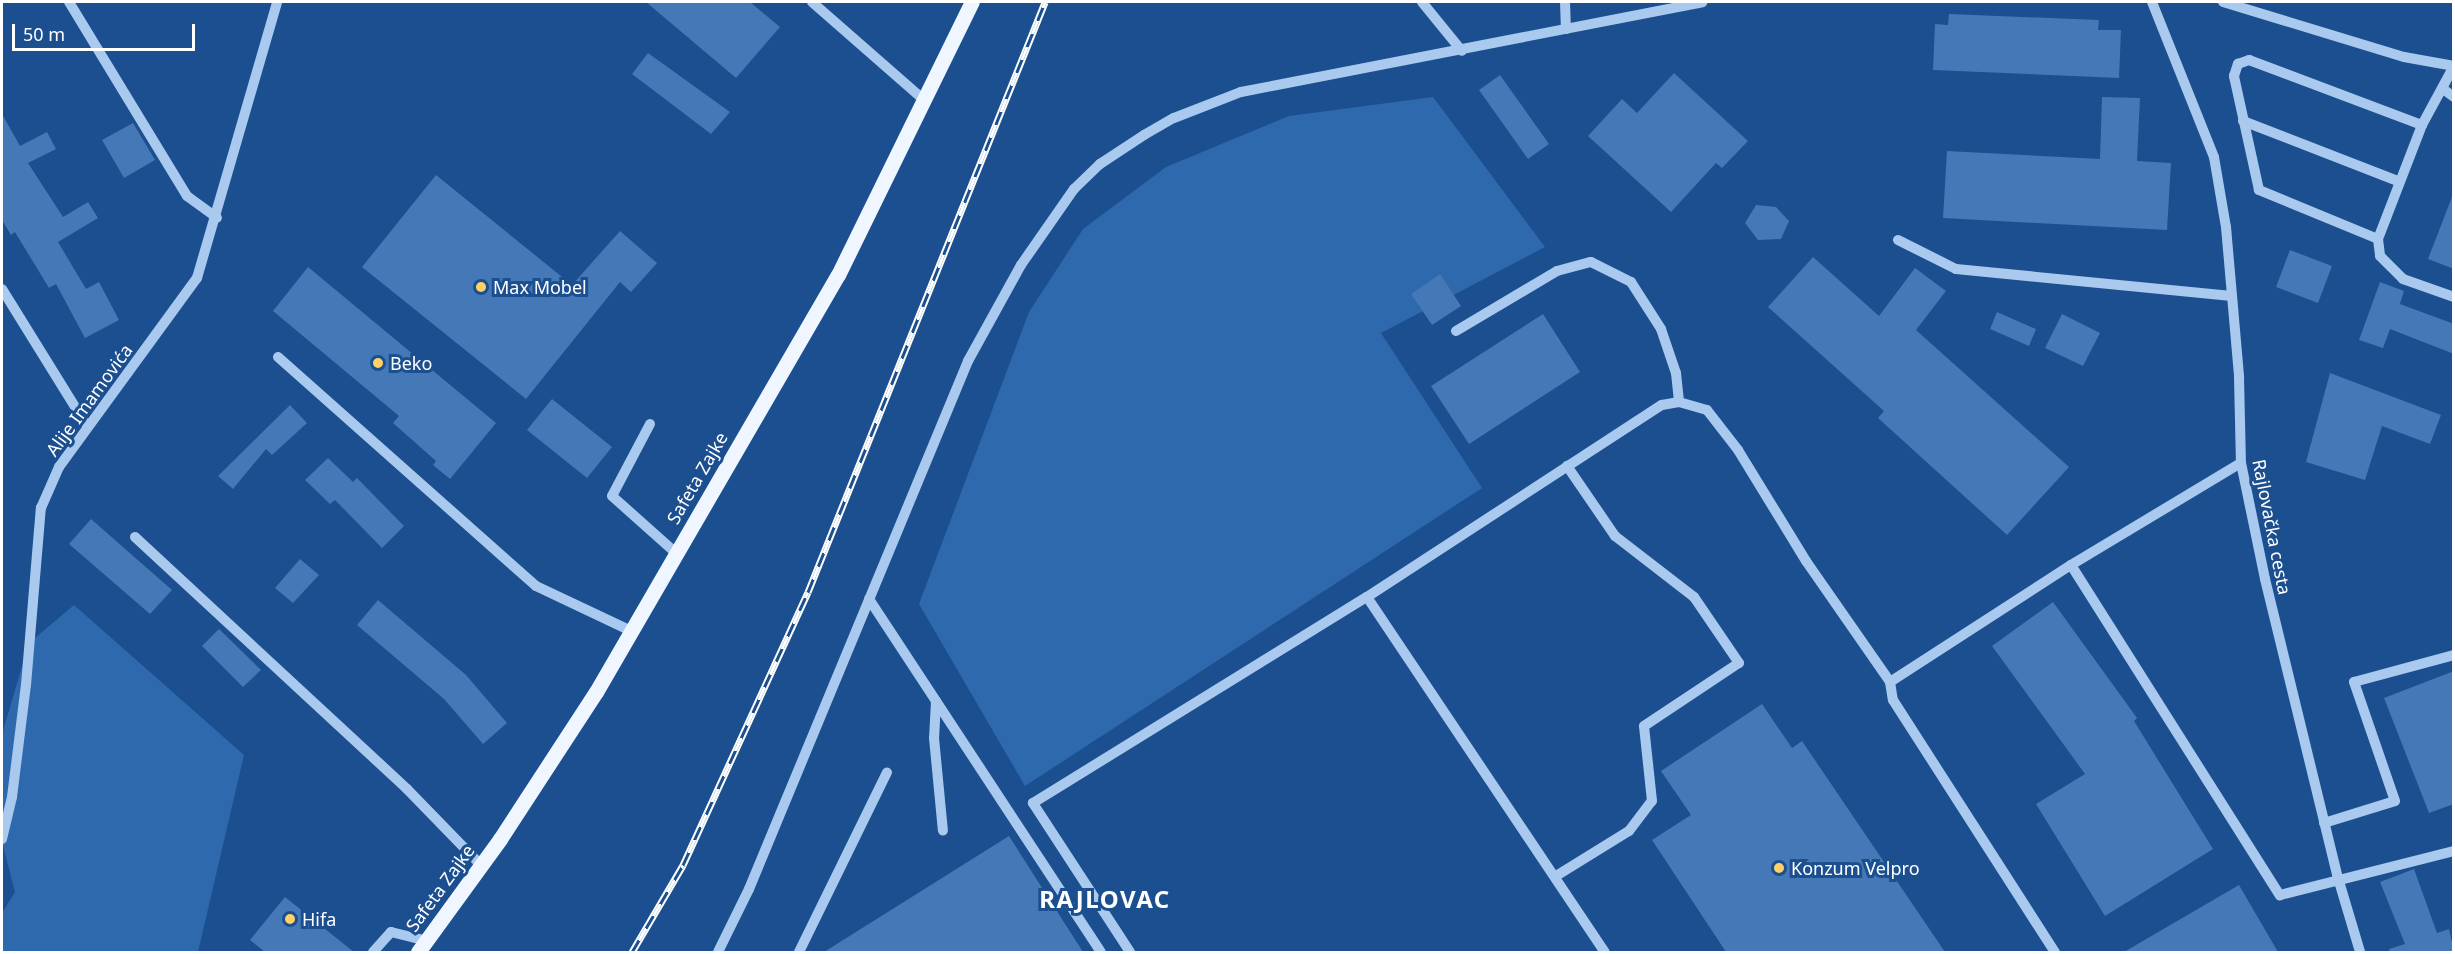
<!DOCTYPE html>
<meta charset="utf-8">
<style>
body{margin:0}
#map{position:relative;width:2455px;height:954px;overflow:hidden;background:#1b4f8f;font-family:"Noto Sans",sans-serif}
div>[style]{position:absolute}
.green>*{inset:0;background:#2e69ad}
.building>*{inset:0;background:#4478b7}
.minor>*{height:10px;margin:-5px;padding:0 5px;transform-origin:5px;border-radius:5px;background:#a9c9ee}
.major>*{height:15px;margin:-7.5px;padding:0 7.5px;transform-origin:7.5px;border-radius:7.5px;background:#f0f6ff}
.rail>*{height:7px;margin-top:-3.5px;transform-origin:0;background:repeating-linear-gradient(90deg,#1b4f8f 0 14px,#fff 0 28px);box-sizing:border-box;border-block:2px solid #fff}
.dots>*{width:16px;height:16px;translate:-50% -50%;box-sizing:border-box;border:3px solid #1b4f8f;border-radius:50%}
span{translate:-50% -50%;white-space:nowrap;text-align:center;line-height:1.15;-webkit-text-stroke:6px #1b4f8f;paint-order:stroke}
.poi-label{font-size:18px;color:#fff}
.left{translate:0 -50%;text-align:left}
.street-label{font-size:18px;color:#fff}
.district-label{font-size:24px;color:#fff;font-weight:700;letter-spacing:1.5px}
.frame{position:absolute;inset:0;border:3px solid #fff;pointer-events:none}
.scale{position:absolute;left:12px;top:24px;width:183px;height:27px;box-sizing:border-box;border:3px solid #fff;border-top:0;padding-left:8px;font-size:18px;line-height:21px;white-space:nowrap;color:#fff;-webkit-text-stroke:4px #1b4f8f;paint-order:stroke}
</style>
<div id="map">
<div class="green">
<i style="clip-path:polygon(1433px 97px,1545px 247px,1381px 333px,1482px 488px,1025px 786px,919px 604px,1029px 312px,1083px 229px,1166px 167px,1289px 116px)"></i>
<i style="clip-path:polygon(74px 605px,244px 755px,198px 952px,2px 952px,2px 913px,15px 892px,2px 842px,2px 734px,29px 643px)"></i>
</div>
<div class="building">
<i style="clip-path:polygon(646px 2px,750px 2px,780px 27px,736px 78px)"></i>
<i style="clip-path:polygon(1949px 14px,2099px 20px,2098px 30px,2121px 30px,2119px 78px,1933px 70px,1935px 24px,1948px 25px)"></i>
<i style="clip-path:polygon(648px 53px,730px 112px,711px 134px,632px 74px)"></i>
<i style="clip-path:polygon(1674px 73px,1748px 141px,1722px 168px,1716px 163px,1671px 212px,1588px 136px,1622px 99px,1637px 113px)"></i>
<i style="clip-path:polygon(1500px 75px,1549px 144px,1528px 159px,1479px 90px)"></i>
<i style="clip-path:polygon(2102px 97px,2140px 98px,2137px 161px,2171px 163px,2167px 230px,1943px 218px,1947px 151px,2100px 159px)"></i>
<i style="clip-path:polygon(2px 114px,20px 146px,47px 132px,56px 149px,28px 163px,63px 217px,88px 202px,98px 218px,58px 242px,86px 289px,99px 282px,119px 320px,85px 338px,56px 284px,49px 288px,15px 232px,11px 235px,2px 220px)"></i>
<i style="clip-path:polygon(133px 123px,155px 160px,124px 178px,102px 140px)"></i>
<i style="clip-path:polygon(436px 175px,572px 285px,620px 231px,657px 263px,631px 292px,620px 282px,526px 399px,362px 267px)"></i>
<i style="clip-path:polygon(2452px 197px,2454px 197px,2454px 269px,2428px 259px)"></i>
<i style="clip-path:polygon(1756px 205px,1776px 207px,1789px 221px,1781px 239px,1758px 240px,1745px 223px)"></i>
<i style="clip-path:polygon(2290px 250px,2332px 266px,2318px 303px,2276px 287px)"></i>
<i style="clip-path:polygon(1813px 257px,1879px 316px,1915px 268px,1946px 291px,1916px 330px,2069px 467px,2007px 535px,1878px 418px,1884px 411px,1768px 307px)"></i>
<i style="clip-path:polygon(308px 267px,496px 423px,450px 479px,433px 465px,436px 461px,393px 423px,399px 416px,273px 311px)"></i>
<i style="clip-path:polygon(1440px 274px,1461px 306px,1432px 325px,1411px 294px)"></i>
<i style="clip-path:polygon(2380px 282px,2404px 291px,2400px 304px,2454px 324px,2454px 354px,2390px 329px,2383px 348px,2359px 340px)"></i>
<i style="clip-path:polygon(1997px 312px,2036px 329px,2029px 346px,1990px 329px)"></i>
<i style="clip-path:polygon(1543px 314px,1580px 372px,1469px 444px,1431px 386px)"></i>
<i style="clip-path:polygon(2062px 314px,2100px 333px,2083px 366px,2045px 348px)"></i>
<i style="clip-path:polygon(2330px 373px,2441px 415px,2430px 444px,2382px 426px,2365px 480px,2306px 462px)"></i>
<i style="clip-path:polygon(552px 399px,612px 447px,587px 478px,527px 430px)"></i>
<i style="clip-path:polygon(290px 405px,307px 423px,272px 455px,266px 449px,233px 489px,218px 476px)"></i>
<i style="clip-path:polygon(328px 458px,353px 482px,357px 478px,404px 526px,382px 548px,335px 500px,330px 504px,305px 480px)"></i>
<i style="clip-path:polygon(91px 519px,172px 590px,150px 614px,69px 544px)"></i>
<i style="clip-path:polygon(300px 559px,319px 575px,293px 603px,275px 588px)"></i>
<i style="clip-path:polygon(378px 600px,466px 675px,507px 723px,483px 744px,444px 699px,357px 625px)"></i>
<i style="clip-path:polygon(2053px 602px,2137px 718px,2134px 721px,2213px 849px,2105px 916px,2036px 804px,2085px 774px,1992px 646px)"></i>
<i style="clip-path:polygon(219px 629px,261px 670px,243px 687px,202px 646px)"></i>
<i style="clip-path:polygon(2454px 671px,2454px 804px,2429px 813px,2384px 698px)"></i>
<i style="clip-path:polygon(1762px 704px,1792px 748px,1802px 741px,1945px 952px,1726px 952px,1652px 840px,1691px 815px,1661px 771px)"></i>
<i style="clip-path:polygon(1009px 836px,1083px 952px,824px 952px)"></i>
<i style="clip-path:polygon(2414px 869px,2437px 933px,2449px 929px,2454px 952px,2390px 952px,2389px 949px,2405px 944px,2380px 882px)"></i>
<i style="clip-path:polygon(2239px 885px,2278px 952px,2124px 952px)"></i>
<i style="clip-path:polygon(285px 897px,354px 952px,265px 952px,250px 940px)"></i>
</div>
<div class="minor">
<i style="left:69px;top:2px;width:227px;rotate:58.7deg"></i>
<i style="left:187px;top:196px;width:37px;rotate:36deg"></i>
<i style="left:812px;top:2px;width:150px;rotate:41.2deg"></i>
<i style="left:1422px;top:2px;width:63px;rotate:50.8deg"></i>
<i style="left:1565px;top:2px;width:27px;rotate:88deg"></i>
<i style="left:2152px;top:2px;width:167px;rotate:68.2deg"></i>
<i style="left:2214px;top:157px;width:71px;rotate:80.3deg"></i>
<i style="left:2226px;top:227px;width:151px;rotate:85deg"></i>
<i style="left:2239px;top:377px;width:86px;rotate:88.7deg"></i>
<i style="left:2241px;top:463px;width:118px;rotate:78.3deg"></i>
<i style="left:2265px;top:579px;width:308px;rotate:76.3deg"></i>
<i style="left:2338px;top:878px;width:77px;rotate:73.4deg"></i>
<i style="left:2223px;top:2px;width:189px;rotate:16.9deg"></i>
<i style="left:2404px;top:57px;width:51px;rotate:10.2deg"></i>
<i style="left:2454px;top:66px;width:67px;rotate:118.5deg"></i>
<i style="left:2422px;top:125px;width:122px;rotate:111.1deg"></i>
<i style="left:2378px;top:239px;width:17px;rotate:83deg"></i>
<i style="left:2380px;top:256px;width:33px;rotate:45deg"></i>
<i style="left:2403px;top:279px;width:54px;rotate:19.4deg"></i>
<i style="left:2443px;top:89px;width:14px;rotate:36deg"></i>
<i style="left:2243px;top:121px;width:168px;rotate:21.2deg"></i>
<i style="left:2378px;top:239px;width:129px;rotate:-157.6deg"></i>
<i style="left:2259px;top:190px;width:117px;rotate:-102.4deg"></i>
<i style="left:2234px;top:76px;width:13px;rotate:-72deg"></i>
<i style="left:2238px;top:64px;width:12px;rotate:-20deg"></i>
<i style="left:2249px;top:60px;width:185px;rotate:20.6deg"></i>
<i style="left:1898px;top:240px;width:65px;rotate:26.6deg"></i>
<i style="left:1956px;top:269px;width:277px;rotate:5.6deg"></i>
<i style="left:2px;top:289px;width:161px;rotate:58.2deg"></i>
<i style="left:1456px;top:331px;width:117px;rotate:-30.7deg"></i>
<i style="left:1557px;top:271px;width:35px;rotate:-15deg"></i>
<i style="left:1591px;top:262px;width:45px;rotate:26.6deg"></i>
<i style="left:1631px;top:282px;width:56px;rotate:57.4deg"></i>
<i style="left:1661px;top:329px;width:46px;rotate:71.2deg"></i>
<i style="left:1676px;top:373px;width:29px;rotate:84deg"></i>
<i style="left:278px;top:357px;width:345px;rotate:41.6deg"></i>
<i style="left:536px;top:586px;width:105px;rotate:25.3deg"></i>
<i style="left:650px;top:424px;width:81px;rotate:117.8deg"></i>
<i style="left:612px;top:496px;width:86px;rotate:41.7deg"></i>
<i style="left:135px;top:537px;width:371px;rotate:42.8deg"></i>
<i style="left:407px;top:789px;width:106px;rotate:45.8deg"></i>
<i style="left:2071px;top:565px;width:391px;rotate:57.7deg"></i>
<i style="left:2280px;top:895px;width:179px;rotate:-14.2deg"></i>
<i style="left:1367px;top:597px;width:427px;rotate:56.2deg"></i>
<i style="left:869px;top:599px;width:422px;rotate:56.7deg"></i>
<i style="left:1890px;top:682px;width:216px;rotate:-32.9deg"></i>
<i style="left:2071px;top:565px;width:198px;rotate:-31deg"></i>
<i style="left:936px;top:701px;width:37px;rotate:93deg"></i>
<i style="left:934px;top:738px;width:93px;rotate:84.5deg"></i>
<i style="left:2324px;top:823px;width:74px;rotate:-17.2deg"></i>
<i style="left:2395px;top:801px;width:126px;rotate:-109deg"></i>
<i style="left:2354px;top:682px;width:104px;rotate:-15.1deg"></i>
<i style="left:2px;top:839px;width:43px;rotate:-76.6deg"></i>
<i style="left:12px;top:797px;width:113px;rotate:-82.9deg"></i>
<i style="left:26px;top:685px;width:178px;rotate:-85.2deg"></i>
<i style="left:41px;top:508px;width:45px;rotate:-66.3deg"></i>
<i style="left:59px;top:467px;width:234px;rotate:-53.9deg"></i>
<i style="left:197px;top:278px;width:287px;rotate:-73.8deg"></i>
<i style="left:1556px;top:876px;width:86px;rotate:-31.7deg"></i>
<i style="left:1629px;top:831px;width:38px;rotate:-53deg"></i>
<i style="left:1652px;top:801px;width:75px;rotate:-96.1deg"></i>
<i style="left:1644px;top:726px;width:114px;rotate:-33.6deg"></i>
<i style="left:1739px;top:663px;width:80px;rotate:-124.3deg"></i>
<i style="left:1694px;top:597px;width:100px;rotate:-142.3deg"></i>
<i style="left:1615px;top:536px;width:85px;rotate:-124.4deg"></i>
<i style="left:373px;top:952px;width:27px;rotate:-48deg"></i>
<i style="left:391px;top:932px;width:37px;rotate:14deg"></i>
<i style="left:718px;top:952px;width:70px;rotate:-63.8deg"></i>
<i style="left:749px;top:889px;width:572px;rotate:-67.47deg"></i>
<i style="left:968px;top:361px;width:110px;rotate:-61.1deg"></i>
<i style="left:1021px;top:265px;width:93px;rotate:-55.1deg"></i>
<i style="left:1074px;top:189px;width:36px;rotate:-44deg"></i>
<i style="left:1100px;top:164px;width:53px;rotate:-33.4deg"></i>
<i style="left:1144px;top:135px;width:34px;rotate:-30deg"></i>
<i style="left:1174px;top:118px;width:72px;rotate:-21.2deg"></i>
<i style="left:1241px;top:92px;width:470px;rotate:-11deg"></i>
<i style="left:799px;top:952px;width:200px;rotate:-63.9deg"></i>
<i style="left:1130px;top:952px;width:178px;rotate:-123.1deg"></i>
<i style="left:1033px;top:803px;width:392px;rotate:-31.7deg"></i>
<i style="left:1367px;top:597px;width:352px;rotate:-33.1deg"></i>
<i style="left:1662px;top:405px;width:17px;rotate:-10deg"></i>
<i style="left:1679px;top:402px;width:29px;rotate:16deg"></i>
<i style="left:1707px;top:410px;width:51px;rotate:52.2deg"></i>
<i style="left:1738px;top:450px;width:130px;rotate:58.5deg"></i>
<i style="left:1806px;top:561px;width:147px;rotate:55.2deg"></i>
<i style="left:1890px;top:682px;width:18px;rotate:81deg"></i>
<i style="left:1893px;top:700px;width:300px;rotate:57.3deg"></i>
</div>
<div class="major">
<i style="left:418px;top:952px;width:140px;rotate:-54deg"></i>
<i style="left:500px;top:839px;width:176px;rotate:-56.9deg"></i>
<i style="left:596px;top:692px;width:482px;rotate:-59.9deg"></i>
<i style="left:838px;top:275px;width:304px;rotate:-63.9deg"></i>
</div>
<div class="rail">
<i style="left:632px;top:952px;width:101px;rotate:-59.6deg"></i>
<i style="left:683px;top:865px;width:300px;rotate:-65.4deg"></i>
<i style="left:808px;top:592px;width:636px;rotate:-68.11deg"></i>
</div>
<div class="dots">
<i style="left:481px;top:287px;background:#ffd166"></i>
<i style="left:378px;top:363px;background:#ffd166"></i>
<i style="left:1779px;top:868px;background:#ffd166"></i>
<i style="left:290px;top:919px;background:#ffd166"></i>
</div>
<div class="poi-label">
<span class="left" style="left:493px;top:287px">Max Mobel</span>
<span class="left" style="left:390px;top:363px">Beko</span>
<span class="left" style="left:1791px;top:868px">Konzum Velpro</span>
<span class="left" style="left:302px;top:919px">Hifa</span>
</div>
<div class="street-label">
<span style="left:89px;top:400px;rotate:-54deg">Alije Imamovića</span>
<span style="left:697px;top:478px;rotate:-60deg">Safeta Zajke</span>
<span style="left:2272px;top:527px;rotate:79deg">Rajlovačka cesta</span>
<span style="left:440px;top:888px;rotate:-54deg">Safeta Zajke</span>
</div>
<div class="district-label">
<span style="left:1105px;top:899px">RAJLOVAC</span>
</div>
<div class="frame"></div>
<div class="scale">50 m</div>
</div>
